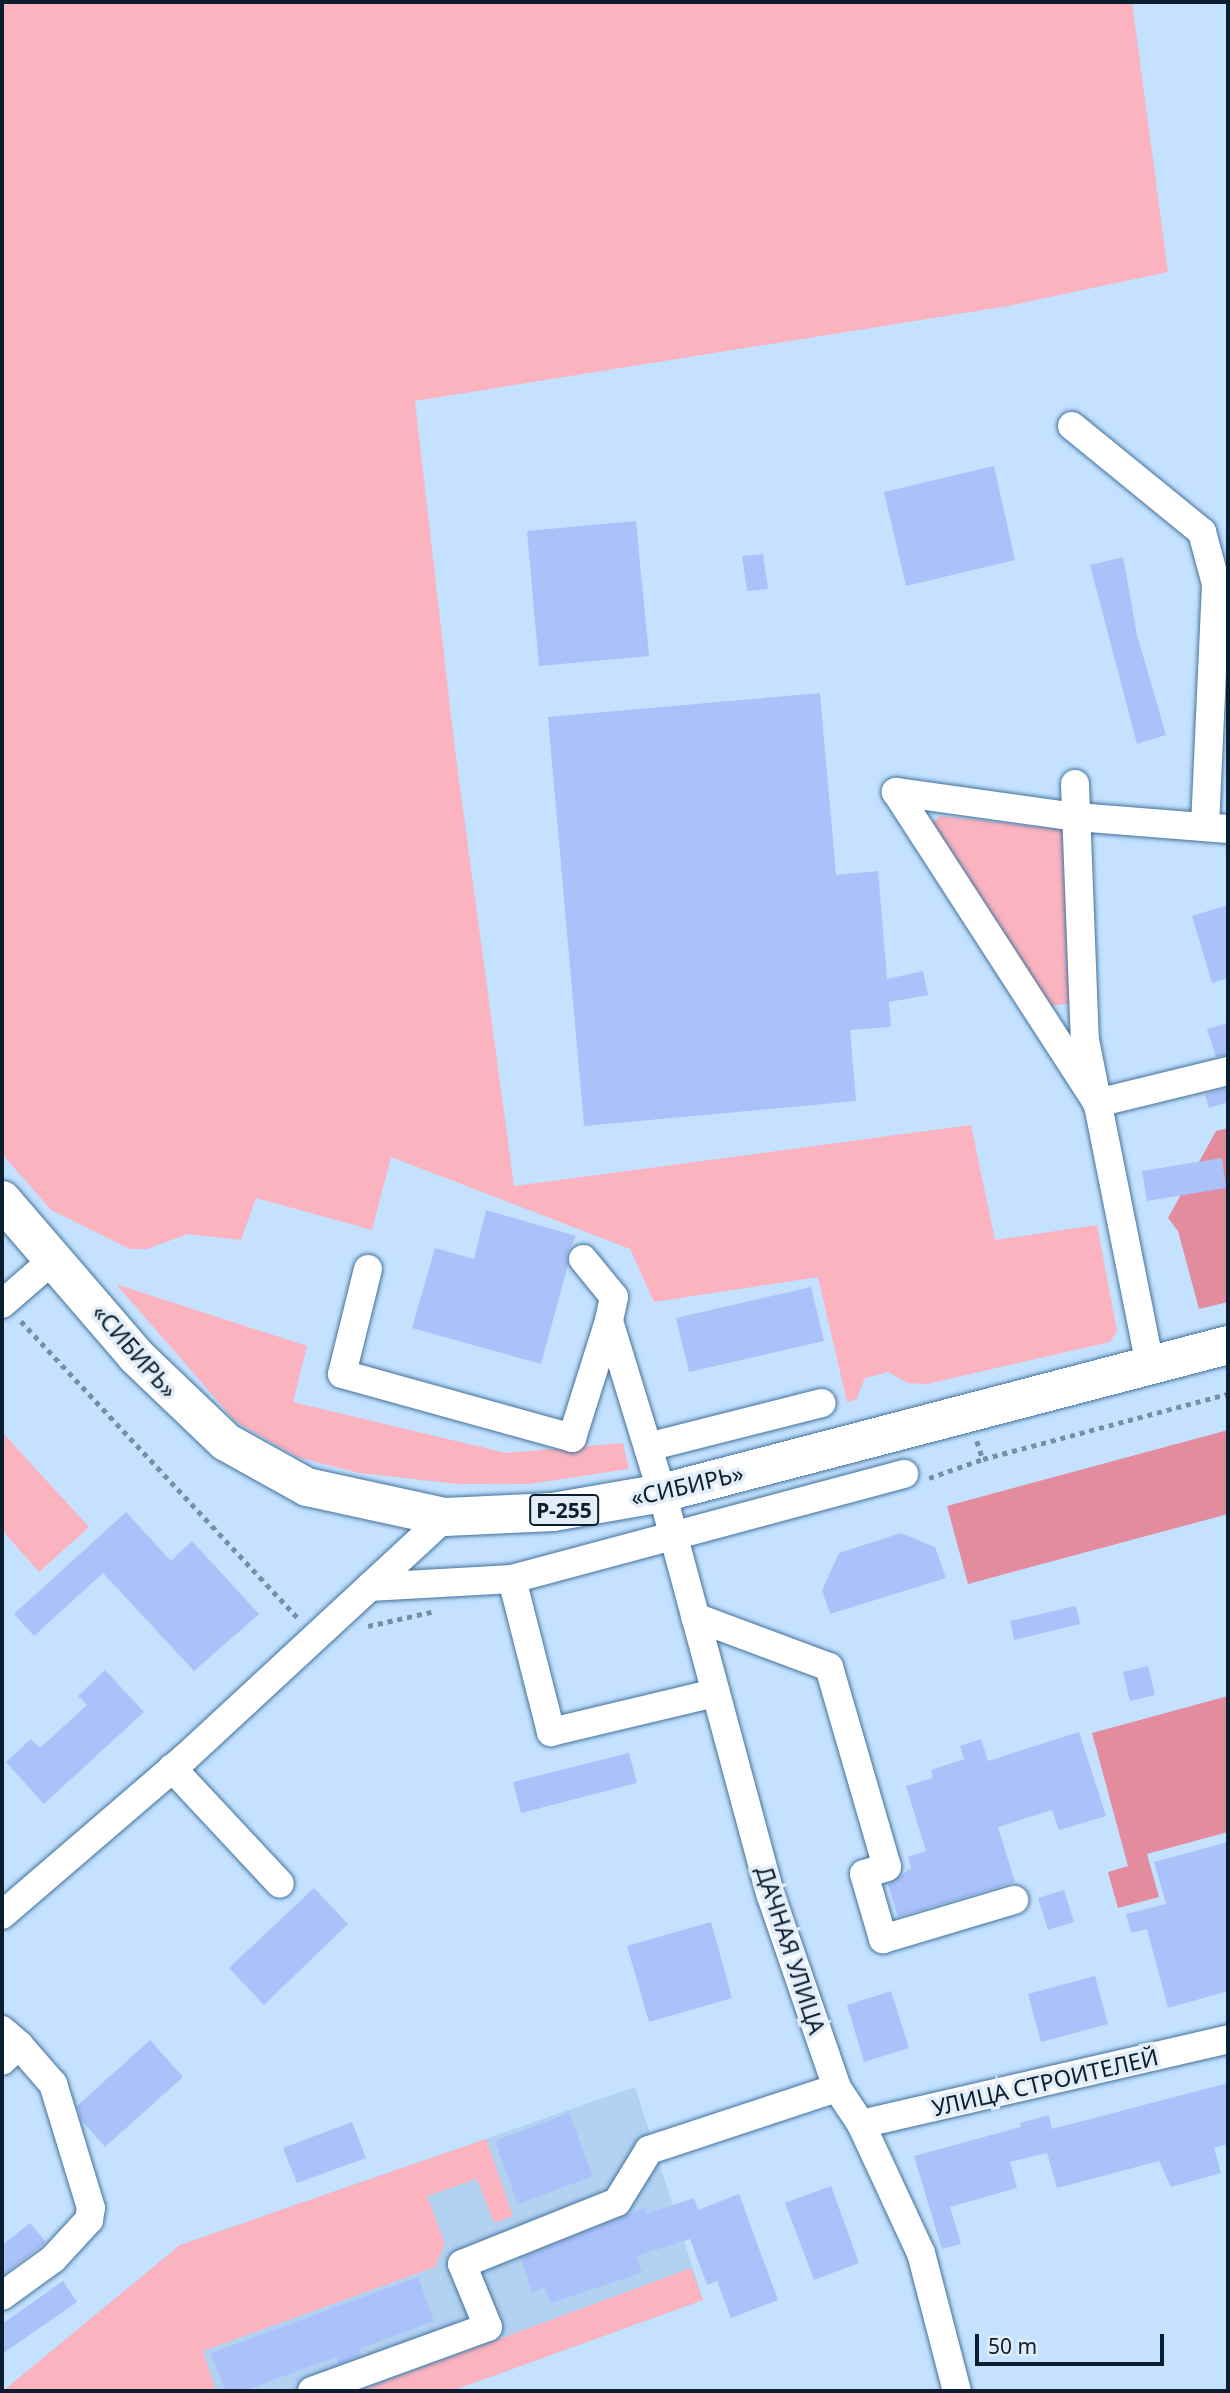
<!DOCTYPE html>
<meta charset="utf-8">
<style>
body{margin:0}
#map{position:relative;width:1230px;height:2393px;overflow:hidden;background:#c4e2ff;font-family:"Noto Sans",sans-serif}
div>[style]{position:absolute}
.built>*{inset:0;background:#b2d2f2}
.green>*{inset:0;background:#fab3bf}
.forest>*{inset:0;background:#e38c9d}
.building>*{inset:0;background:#aac1fa}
.path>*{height:4.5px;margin-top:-2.25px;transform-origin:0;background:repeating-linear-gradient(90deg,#758fa7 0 5px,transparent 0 10px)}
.roads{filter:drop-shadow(0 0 2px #43729c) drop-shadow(0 0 2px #43729c)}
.minor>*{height:28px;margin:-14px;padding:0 14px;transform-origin:14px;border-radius:14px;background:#fff}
.highway>*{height:38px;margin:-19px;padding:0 19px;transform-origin:19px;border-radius:19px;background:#fff}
span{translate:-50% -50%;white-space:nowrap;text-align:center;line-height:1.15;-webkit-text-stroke:7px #e3edf7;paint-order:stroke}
.shield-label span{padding:2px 5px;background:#e3edf7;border:2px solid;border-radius:5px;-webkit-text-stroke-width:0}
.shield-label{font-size:21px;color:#0a1e2f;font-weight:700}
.street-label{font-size:23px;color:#0a1e2f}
.frame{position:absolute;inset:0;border:4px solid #0a1e2f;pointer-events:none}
.scale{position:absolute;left:975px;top:2334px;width:189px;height:32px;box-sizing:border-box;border:4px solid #0a1e2f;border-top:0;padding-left:9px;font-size:21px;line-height:24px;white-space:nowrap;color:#0a1e2f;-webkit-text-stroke:5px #e3edf7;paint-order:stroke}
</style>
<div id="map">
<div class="built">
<i style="clip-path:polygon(635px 2087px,703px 2300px,451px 2391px,3px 2391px,180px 2245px)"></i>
</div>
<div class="green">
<i style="clip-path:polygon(2px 2px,1132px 2px,1168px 272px,1008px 306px,415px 401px,455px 750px,514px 1186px,971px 1125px,995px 1240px,1097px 1225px,1117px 1331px,1110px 1342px,927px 1384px,908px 1383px,888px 1372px,865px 1378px,856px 1400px,847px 1402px,818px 1277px,654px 1302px,630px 1249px,391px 1157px,372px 1230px,256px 1198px,241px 1240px,188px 1234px,147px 1249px,130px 1249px,51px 1210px,2px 1154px)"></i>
<i style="clip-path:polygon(941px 816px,1068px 830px,1079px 1002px,1044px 1007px,928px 825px)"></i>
<i style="clip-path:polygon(116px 1284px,307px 1346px,293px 1402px,506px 1453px,623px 1443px,629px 1469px,529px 1484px,458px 1484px,359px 1473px,297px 1457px,235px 1421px)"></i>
<i style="clip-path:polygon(2px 1432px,89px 1527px,39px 1572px,2px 1530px)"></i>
<i style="clip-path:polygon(486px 2139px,513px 2216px,494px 2223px,477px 2179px,427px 2196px,445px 2244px,435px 2267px,203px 2351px,216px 2391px,3px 2391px,180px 2245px)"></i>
<i style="clip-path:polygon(691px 2268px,703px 2300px,451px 2391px,359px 2391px)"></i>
</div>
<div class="forest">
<i style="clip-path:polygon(1228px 1128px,1228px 1302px,1199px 1309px,1178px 1231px,1168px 1218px,1216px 1131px)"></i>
<i style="clip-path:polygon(1228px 1430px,1228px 1514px,968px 1584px,947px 1506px)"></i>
<i style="clip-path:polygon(1228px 1696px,1228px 1832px,1147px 1854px,1159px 1897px,1118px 1908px,1108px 1872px,1128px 1866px,1092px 1733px)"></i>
</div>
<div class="building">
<i style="clip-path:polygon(994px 466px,1015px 560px,906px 586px,884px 492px)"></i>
<i style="clip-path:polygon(636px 521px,649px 656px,539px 666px,527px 531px)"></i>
<i style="clip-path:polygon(763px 554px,768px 589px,747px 591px,742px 556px)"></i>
<i style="clip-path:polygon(1123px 557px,1137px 635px,1166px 735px,1137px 744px,1090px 565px)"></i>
<i style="clip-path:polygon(820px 693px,836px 875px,878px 871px,887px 979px,923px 971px,928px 995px,889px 1002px,891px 1027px,850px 1030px,856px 1101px,584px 1126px,548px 717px)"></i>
<i style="clip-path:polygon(1228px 905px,1228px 978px,1212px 983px,1192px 916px)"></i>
<i style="clip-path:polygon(1228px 1023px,1228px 1055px,1216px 1057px,1207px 1029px)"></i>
<i style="clip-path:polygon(1228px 1088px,1228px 1102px,1209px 1108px,1205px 1094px)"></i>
<i style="clip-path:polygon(1222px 1158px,1226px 1188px,1147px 1201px,1142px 1171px)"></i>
<i style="clip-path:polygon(486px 1210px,576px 1236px,567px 1254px,568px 1265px,541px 1364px,412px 1328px,435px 1248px,474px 1259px)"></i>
<i style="clip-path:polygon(811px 1287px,824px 1341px,689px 1372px,676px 1318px)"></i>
<i style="clip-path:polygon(126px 1512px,171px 1561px,192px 1541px,259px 1614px,194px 1671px,103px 1573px,34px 1636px,14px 1614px)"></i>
<i style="clip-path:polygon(901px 1533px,935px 1547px,946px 1578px,830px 1614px,822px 1590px,839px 1553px)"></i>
<i style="clip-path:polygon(1076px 1606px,1080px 1624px,1014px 1640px,1010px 1621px)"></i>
<i style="clip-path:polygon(1148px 1666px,1155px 1695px,1130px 1701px,1123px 1672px)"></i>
<i style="clip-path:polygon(105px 1670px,144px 1712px,44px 1804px,6px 1762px,31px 1739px,40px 1748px,87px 1705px,78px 1696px)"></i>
<i style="clip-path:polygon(1079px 1732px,1106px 1816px,1059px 1830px,1052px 1810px,998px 1827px,1015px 1882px,898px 1917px,888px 1884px,911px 1868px,908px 1857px,926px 1851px,906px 1786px,933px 1778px,931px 1770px,964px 1759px,960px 1746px,981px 1739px,988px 1761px)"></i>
<i style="clip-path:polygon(629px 1753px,637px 1783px,521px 1813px,513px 1782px)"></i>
<i style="clip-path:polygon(1228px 1842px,1228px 1991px,1168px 2008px,1147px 1929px,1131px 1933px,1126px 1914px,1166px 1904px,1154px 1862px)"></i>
<i style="clip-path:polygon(314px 1888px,348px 1924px,264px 2005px,229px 1968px)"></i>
<i style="clip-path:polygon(1064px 1890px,1074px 1922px,1048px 1930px,1038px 1898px)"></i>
<i style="clip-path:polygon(711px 1922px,732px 1998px,649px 2022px,627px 1946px)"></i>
<i style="clip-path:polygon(1095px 1976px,1108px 2024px,1041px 2042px,1028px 1994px)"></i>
<i style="clip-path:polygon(891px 1991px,909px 2048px,864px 2062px,847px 2005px)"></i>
<i style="clip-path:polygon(150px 2040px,183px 2077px,105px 2147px,81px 2120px,77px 2106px)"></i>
<i style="clip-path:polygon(1228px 2083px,1228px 2144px,1214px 2148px,1221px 2173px,1171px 2187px,1159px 2161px,1057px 2188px,1047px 2153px,1010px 2162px,1017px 2188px,950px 2207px,961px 2244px,942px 2249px,914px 2156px,1021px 2127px,1020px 2123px,1049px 2115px,1052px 2129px)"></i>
<i style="clip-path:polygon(569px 2113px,593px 2176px,518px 2204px,495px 2141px)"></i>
<i style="clip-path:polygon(352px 2122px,366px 2158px,297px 2183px,283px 2148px)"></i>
<i style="clip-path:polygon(831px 2186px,859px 2263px,814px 2280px,785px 2203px)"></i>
<i style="clip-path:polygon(739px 2194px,778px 2300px,731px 2318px,717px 2281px,707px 2285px,690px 2239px,636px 2256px,642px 2273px,550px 2303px,545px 2287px,532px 2292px,521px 2258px,645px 2208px,647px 2214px,694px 2198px,698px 2210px)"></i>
<i style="clip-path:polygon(30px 2223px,46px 2242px,2px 2276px,2px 2245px)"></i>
<i style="clip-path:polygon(418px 2277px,434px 2321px,359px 2349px,361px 2355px,339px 2364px,336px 2357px,243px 2391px,225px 2391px,211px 2353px)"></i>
<i style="clip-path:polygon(63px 2281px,77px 2302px,2px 2354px,2px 2324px)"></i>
</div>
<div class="path">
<i style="left:21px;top:1321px;width:408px;rotate:47deg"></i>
<i style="left:977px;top:1441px;width:19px;rotate:72deg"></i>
<i style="left:929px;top:1478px;width:57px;rotate:-19.4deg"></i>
<i style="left:983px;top:1459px;width:253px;rotate:-14.9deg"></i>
<i style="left:368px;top:1626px;width:65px;rotate:-12.5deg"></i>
</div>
<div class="roads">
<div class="minor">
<i style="left:1072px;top:426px;width:168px;rotate:39.2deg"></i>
<i style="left:1202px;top:532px;width:54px;rotate:74.9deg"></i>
<i style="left:1216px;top:584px;width:243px;rotate:92.6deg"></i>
<i style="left:1075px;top:784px;width:256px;rotate:87.8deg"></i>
<i style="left:1085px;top:1040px;width:331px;rotate:78.7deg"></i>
<i style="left:1228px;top:829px;width:152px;rotate:-175.5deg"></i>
<i style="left:1076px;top:817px;width:182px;rotate:-172.1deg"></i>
<i style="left:896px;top:792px;width:370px;rotate:57.1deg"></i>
<i style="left:1097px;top:1103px;width:135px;rotate:-13.7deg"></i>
<i style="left:583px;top:1259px;width:49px;rotate:50.8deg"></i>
<i style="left:614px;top:1297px;width:25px;rotate:102deg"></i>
<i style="left:368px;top:1269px;width:108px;rotate:103.9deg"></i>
<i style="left:342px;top:1374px;width:239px;rotate:15.5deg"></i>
<i style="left:572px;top:1438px;width:123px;rotate:-72.5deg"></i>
<i style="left:609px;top:1321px;width:180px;rotate:72.9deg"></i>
<i style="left:662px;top:1493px;width:417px;rotate:74.9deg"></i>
<i style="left:771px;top:1896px;width:203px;rotate:71deg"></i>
<i style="left:837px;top:2088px;width:43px;rotate:56.3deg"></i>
<i style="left:861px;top:2124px;width:142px;rotate:65.1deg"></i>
<i style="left:921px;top:2253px;width:143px;rotate:75.4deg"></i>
<i style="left:2px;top:1304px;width:70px;rotate:-41deg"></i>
<i style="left:648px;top:1447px;width:179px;rotate:-14.2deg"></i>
<i style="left:512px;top:1579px;width:406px;rotate:-15deg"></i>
<i style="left:370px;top:1587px;width:142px;rotate:-3.2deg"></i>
<i style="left:512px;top:1579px;width:158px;rotate:75.7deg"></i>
<i style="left:551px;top:1732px;width:169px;rotate:-13.4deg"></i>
<i style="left:695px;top:1617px;width:143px;rotate:20.5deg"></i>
<i style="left:829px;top:1667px;width:208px;rotate:73.8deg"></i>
<i style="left:887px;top:1867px;width:24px;rotate:163deg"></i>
<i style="left:864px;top:1874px;width:68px;rotate:73.7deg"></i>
<i style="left:883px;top:1939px;width:137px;rotate:-16.6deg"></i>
<i style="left:172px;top:1768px;width:158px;rotate:47deg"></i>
<i style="left:2px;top:1915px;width:243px;rotate:-40.7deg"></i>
<i style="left:186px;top:1757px;width:353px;rotate:-42.8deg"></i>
<i style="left:2px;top:2030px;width:23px;rotate:41deg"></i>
<i style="left:19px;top:2045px;width:23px;rotate:137deg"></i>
<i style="left:861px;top:2124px;width:377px;rotate:-13deg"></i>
<i style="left:2px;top:2296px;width:63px;rotate:-36deg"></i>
<i style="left:53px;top:2259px;width:53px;rotate:-47.3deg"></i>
<i style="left:89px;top:2220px;width:12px;rotate:-81deg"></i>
<i style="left:91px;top:2208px;width:130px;rotate:-107deg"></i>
<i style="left:53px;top:2084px;width:52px;rotate:-131.1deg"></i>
<i style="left:312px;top:2391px;width:187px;rotate:-20deg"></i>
<i style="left:488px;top:2327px;width:68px;rotate:-112.4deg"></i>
<i style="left:462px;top:2264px;width:167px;rotate:-21.8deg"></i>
<i style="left:617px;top:2202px;width:61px;rotate:-58.4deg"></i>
<i style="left:649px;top:2150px;width:198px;rotate:-18.3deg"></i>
</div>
<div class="highway">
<i style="left:2px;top:1200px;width:206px;rotate:49.3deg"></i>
<i style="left:136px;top:1356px;width:124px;rotate:43.7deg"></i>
<i style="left:226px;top:1442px;width:93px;rotate:29.1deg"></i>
<i style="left:307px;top:1487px;width:141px;rotate:12.3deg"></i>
<i style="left:445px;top:1517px;width:108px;rotate:-2.7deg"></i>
<i style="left:553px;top:1512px;width:111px;rotate:-9.9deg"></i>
<i style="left:662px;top:1493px;width:585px;rotate:-14.65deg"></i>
</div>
</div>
<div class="shield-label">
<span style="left:564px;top:1510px">Р-255</span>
</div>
<div class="street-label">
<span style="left:135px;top:1351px;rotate:49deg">«СИБИРЬ»</span>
<span style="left:687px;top:1485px;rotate:-13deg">«СИБИРЬ»</span>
<span style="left:791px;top:1950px;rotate:72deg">ДАЧНАЯ УЛИЦА</span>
<span style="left:1045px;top:2082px;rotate:-13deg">УЛИЦА СТРОИТЕЛЕЙ</span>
</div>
<div class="frame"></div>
<div class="scale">50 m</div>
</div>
